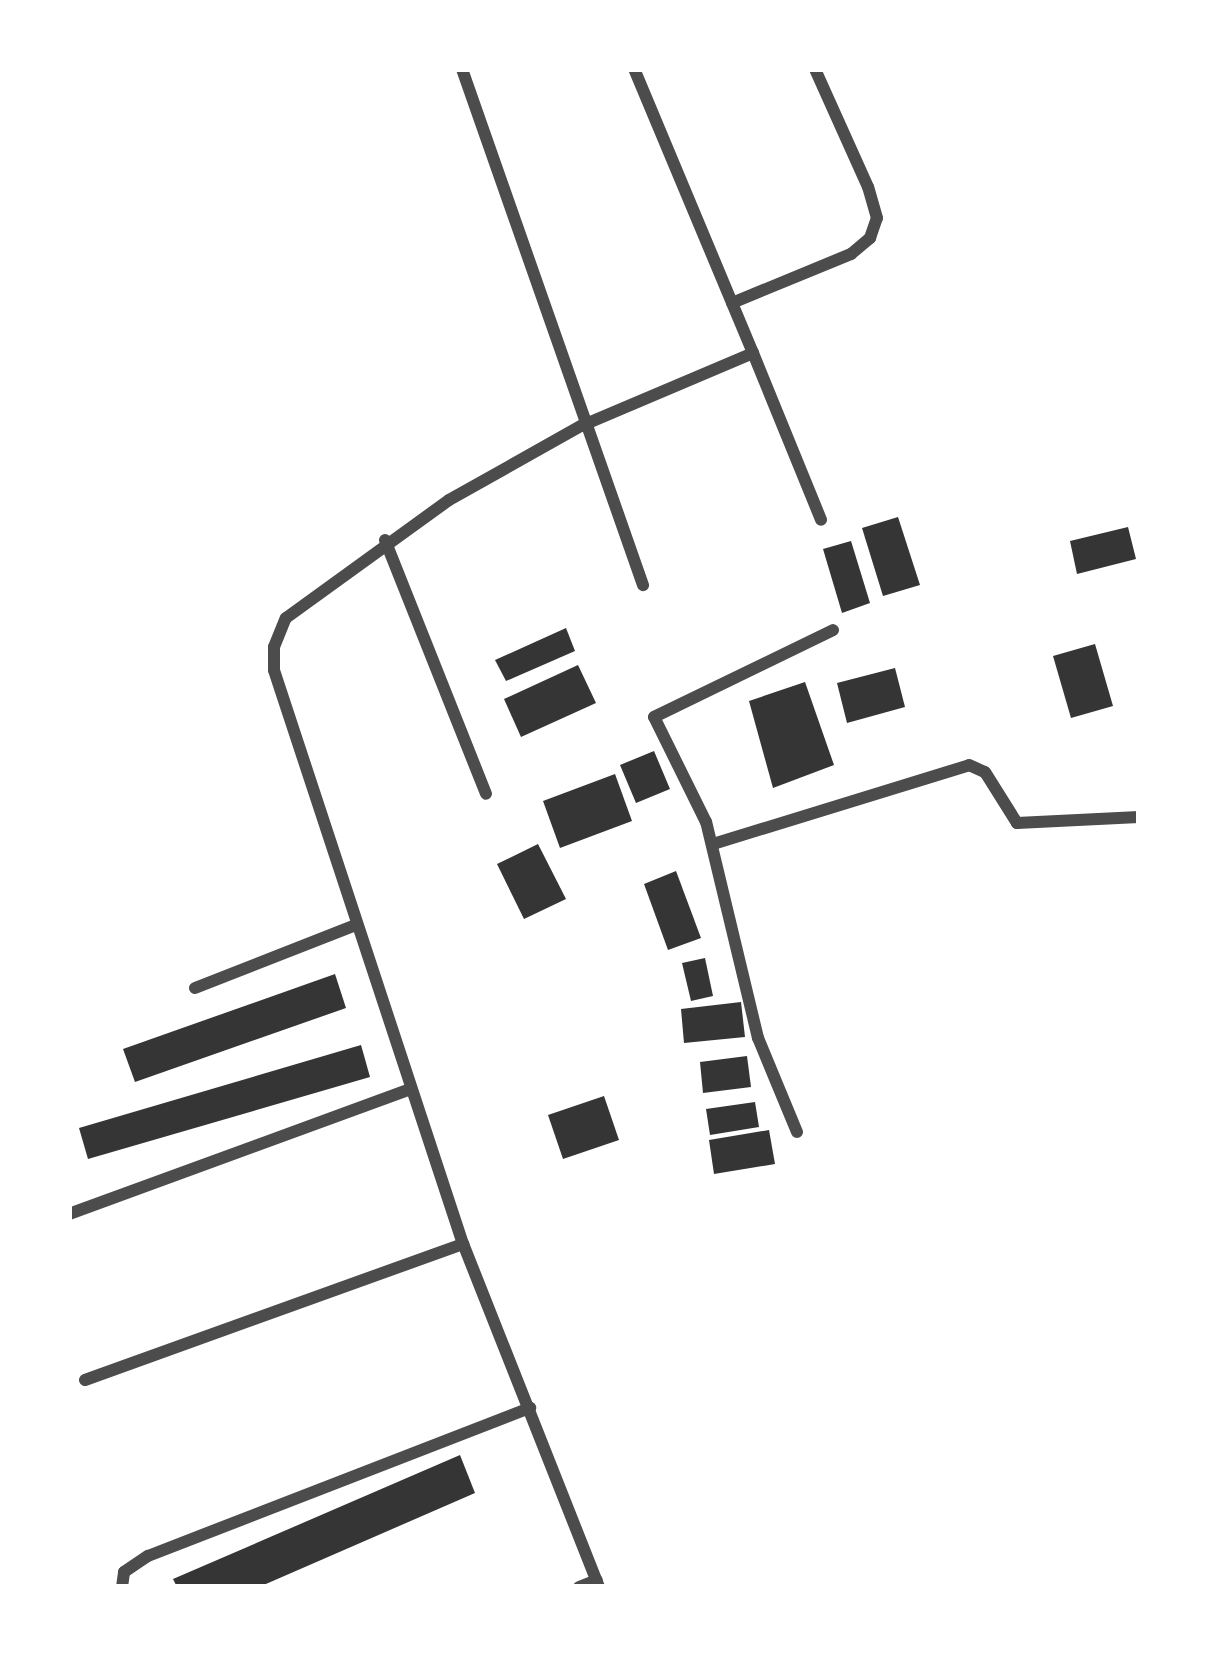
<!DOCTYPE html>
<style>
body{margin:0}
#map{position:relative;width:1208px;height:1656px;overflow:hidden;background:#fff;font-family:Lato,sans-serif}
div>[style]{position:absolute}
.building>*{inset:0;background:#353535}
.minor>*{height:12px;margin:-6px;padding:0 6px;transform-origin:6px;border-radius:6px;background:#4c4c4c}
span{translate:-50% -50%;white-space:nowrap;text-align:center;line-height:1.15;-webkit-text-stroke:9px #fff;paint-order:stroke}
.frame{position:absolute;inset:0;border:72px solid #fff;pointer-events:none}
</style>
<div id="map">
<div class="building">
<i style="clip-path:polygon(898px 517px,920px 585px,883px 596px,862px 528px)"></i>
<i style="clip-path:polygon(1128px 527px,1136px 559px,1077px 574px,1070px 541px)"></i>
<i style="clip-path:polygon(851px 541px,870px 603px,842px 613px,823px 549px)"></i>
<i style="clip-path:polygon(566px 628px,575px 651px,506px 681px,495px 660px)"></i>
<i style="clip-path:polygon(1095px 644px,1113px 706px,1071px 718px,1053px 656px)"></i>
<i style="clip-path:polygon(578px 665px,596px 703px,521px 737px,504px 699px)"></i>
<i style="clip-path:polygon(895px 668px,905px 707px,847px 723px,837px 683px)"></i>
<i style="clip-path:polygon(805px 682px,834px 765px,773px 788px,749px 701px)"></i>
<i style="clip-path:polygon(654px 751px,670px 789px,636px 803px,620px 765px)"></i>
<i style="clip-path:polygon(615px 774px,632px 821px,560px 848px,543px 801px)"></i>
<i style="clip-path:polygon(538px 844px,566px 899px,524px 919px,497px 864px)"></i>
<i style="clip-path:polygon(676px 871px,701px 938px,668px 950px,644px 884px)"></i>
<i style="clip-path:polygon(705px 958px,713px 996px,691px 1001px,682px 963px)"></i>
<i style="clip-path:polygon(335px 974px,346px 1008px,135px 1082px,123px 1049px)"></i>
<i style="clip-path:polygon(741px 1002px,745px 1037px,684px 1043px,681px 1009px)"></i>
<i style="clip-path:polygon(361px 1045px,370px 1077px,88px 1159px,79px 1128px)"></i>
<i style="clip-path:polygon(747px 1056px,751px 1087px,703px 1093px,700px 1062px)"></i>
<i style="clip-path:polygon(604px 1096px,619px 1140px,563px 1159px,548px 1115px)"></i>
<i style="clip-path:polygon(755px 1102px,759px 1127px,710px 1135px,706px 1109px)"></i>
<i style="clip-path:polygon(769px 1130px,775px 1164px,714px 1174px,709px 1140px)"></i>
<i style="clip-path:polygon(460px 1455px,475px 1493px,259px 1587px,177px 1587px,173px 1579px)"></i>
</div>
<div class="minor">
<i style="left:462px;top:69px;width:547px;rotate:70.67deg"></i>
<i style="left:732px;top:303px;width:129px;rotate:-22.4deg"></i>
<i style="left:851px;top:254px;width:25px;rotate:-40deg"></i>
<i style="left:870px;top:238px;width:21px;rotate:-71deg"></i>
<i style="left:877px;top:218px;width:32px;rotate:-106deg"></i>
<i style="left:868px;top:187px;width:129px;rotate:-114.2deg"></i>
<i style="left:753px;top:353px;width:180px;rotate:67.8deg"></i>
<i style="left:385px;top:540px;width:273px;rotate:68.3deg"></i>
<i style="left:713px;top:844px;width:268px;rotate:-17.1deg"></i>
<i style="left:969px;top:765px;width:17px;rotate:24deg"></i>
<i style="left:985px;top:772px;width:60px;rotate:57.9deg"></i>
<i style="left:1017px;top:823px;width:122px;rotate:-2.8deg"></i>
<i style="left:195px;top:988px;width:173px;rotate:-21.4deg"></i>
<i style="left:797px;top:1132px;width:102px;rotate:-112.5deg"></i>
<i style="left:758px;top:1038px;width:222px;rotate:-103.5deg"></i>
<i style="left:706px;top:822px;width:117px;rotate:-116.3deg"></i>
<i style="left:654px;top:717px;width:199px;rotate:-25.9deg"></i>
<i style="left:69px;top:1214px;width:363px;rotate:-20.1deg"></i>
<i style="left:85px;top:1380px;width:402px;rotate:-19.8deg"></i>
<i style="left:122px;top:1587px;width:15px;rotate:-82deg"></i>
<i style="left:124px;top:1572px;width:29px;rotate:-34deg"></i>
<i style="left:148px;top:1556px;width:410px;rotate:-21.2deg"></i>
<i style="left:579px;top:1587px;width:19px;rotate:-21deg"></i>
<i style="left:599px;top:1587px;width:369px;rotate:-111.6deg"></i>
<i style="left:463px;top:1244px;width:604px;rotate:-108.23deg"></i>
<i style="left:274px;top:670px;width:23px;rotate:-90deg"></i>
<i style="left:274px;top:647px;width:31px;rotate:-68deg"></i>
<i style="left:286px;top:618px;width:201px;rotate:-35.9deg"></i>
<i style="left:449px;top:500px;width:151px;rotate:-29.3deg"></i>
<i style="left:581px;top:426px;width:187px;rotate:-23deg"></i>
<i style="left:753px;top:353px;width:308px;rotate:-112.7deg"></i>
</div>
<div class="frame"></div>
</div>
